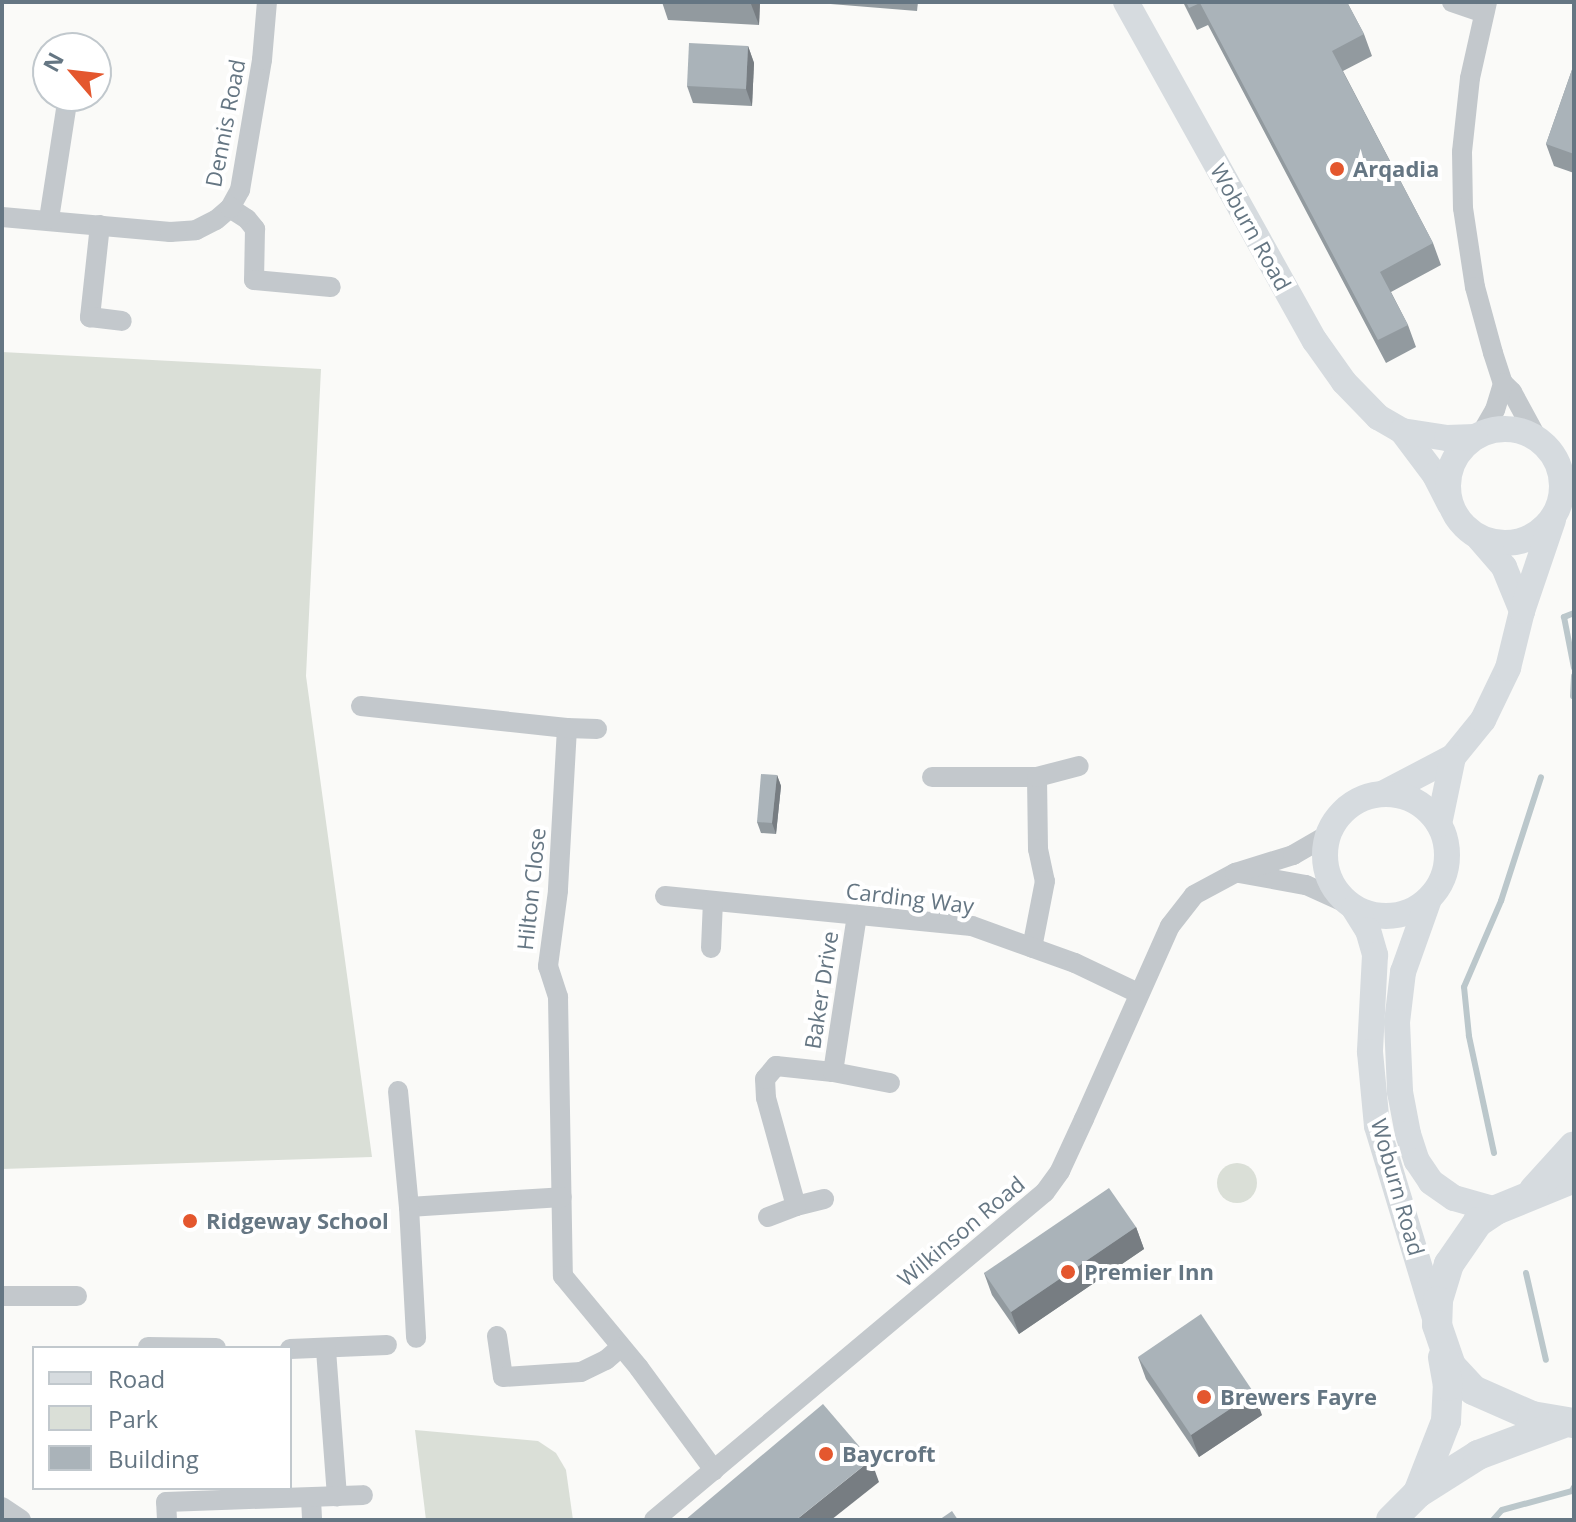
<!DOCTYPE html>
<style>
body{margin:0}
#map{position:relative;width:1576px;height:1522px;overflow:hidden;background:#fafaf8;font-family:"Open Sans",sans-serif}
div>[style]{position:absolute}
.green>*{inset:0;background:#dadfd7}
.round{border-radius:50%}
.stream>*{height:6px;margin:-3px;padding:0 3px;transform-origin:3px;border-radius:3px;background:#bbc7cb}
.minor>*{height:20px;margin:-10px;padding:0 10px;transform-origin:10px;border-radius:10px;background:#c3c8cc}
.major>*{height:26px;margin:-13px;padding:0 13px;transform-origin:13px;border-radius:13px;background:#d6dbdf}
.major>.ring{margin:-13px;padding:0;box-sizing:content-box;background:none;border:26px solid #d6dbdf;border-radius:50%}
.highway>*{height:30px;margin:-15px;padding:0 15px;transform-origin:15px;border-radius:15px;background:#d6dbdf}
.wall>*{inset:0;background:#929a9f}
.shaded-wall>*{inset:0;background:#777d82}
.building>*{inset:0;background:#aab3b9}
.dots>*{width:22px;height:22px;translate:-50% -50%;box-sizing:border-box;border:4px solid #fff;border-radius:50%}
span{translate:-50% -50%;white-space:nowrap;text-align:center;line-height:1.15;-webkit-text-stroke:8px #fff;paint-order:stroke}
.street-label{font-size:22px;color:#657683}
.poi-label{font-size:22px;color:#657683;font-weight:700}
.left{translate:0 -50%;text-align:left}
.frame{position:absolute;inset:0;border:4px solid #657683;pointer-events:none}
.legend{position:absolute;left:32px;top:1346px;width:260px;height:144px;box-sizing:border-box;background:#fff;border:2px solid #c1c8cd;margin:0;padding:10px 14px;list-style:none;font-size:24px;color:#657683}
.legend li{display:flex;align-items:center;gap:16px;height:40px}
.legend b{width:40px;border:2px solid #c1c8cd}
.north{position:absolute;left:32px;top:32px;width:80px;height:80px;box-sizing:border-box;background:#fff;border:2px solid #c1c8cd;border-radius:50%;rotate:298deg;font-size:22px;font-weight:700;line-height:32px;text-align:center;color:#657683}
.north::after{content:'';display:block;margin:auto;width:28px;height:36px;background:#e4572e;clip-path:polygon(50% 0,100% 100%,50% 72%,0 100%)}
</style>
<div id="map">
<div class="green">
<i style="clip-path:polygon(2px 352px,321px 369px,306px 676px,372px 1157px,2px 1169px)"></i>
<i class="round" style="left:1217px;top:1163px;width:40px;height:40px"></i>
<i style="clip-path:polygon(415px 1430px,538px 1441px,556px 1453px,566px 1470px,573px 1520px,426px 1520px)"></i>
</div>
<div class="stream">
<i style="left:1574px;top:613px;width:11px;rotate:158deg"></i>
<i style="left:1564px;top:617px;width:52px;rotate:78.9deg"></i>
<i style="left:1573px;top:696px;width:20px;rotate:-87deg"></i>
<i style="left:1494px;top:1153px;width:120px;rotate:-102.1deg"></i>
<i style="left:1469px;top:1036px;width:49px;rotate:-95.8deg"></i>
<i style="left:1464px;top:987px;width:94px;rotate:-66.7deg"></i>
<i style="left:1501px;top:901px;width:130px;rotate:-72.1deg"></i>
<i style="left:1526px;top:1273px;width:89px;rotate:77.1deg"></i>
<i style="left:1493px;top:1520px;width:13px;rotate:-48deg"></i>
<i style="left:1502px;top:1510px;width:73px;rotate:-15.2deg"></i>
<i style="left:1572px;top:1491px;width:4px;rotate:-63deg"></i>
</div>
<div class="minor">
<i style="left:1452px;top:2px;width:34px;rotate:19deg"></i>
<i style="left:1487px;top:2px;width:78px;rotate:102.6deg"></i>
<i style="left:1470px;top:78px;width:74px;rotate:96.2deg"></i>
<i style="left:1462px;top:152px;width:56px;rotate:89deg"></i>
<i style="left:1463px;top:208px;width:80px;rotate:81.4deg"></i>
<i style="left:1475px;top:287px;width:68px;rotate:74.7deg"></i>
<i style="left:1493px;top:353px;width:32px;rotate:72deg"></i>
<i style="left:1503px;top:383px;width:13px;rotate:45deg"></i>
<i style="left:1512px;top:392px;width:52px;rotate:61.5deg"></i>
<i style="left:230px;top:208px;width:20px;rotate:33deg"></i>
<i style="left:247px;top:219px;width:13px;rotate:51deg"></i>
<i style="left:255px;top:229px;width:51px;rotate:91.1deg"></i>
<i style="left:254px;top:280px;width:77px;rotate:5.2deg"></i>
<i style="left:2px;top:217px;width:169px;rotate:5.1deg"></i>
<i style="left:170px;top:232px;width:26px;rotate:-4deg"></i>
<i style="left:196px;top:230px;width:22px;rotate:-27deg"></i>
<i style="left:216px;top:220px;width:18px;rotate:-41deg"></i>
<i style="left:230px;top:208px;width:21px;rotate:-61deg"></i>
<i style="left:240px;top:190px;width:132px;rotate:-80.4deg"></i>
<i style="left:262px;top:60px;width:58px;rotate:-85.1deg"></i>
<i style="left:49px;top:219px;width:124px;rotate:-81.2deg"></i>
<i style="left:100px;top:225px;width:93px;rotate:96.2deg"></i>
<i style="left:90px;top:317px;width:32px;rotate:7deg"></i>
<i style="left:1481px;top:434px;width:28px;rotate:-60deg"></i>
<i style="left:1495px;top:410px;width:28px;rotate:-73deg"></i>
<i style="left:361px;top:706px;width:207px;rotate:6.1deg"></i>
<i style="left:567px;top:728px;width:163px;rotate:93.2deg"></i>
<i style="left:558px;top:891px;width:76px;rotate:97.6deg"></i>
<i style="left:548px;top:966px;width:33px;rotate:72deg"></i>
<i style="left:558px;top:997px;width:279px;rotate:89deg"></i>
<i style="left:563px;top:1276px;width:119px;rotate:50.4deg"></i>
<i style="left:639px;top:1368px;width:127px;rotate:53.7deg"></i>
<i style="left:567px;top:728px;width:30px;rotate:2deg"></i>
<i style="left:932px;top:777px;width:105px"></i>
<i style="left:1037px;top:777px;width:72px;rotate:89.2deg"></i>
<i style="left:1038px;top:849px;width:33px;rotate:78deg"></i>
<i style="left:1045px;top:881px;width:68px;rotate:101deg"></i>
<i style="left:1037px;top:777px;width:43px;rotate:-14.7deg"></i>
<i style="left:1239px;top:873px;width:68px;rotate:10.2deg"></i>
<i style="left:1306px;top:885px;width:46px;rotate:24.3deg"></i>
<i style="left:665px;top:896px;width:308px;rotate:5.6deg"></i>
<i style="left:972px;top:926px;width:109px;rotate:19.8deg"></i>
<i style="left:1075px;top:963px;width:70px;rotate:25.5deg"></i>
<i style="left:711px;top:948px;width:47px;rotate:-87.6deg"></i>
<i style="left:833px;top:1072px;width:58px;rotate:10.9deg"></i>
<i style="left:398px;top:1091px;width:117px;rotate:84.6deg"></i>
<i style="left:409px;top:1207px;width:153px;rotate:-3.7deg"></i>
<i style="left:796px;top:1206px;width:29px;rotate:-14deg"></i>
<i style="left:409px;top:1207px;width:131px;rotate:86.9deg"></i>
<i style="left:768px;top:1217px;width:30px;rotate:-21deg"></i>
<i style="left:796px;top:1206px;width:112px;rotate:-105.5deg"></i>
<i style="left:766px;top:1098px;width:19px;rotate:-93deg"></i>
<i style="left:765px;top:1079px;width:17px;rotate:-50deg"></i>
<i style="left:776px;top:1066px;width:57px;rotate:6deg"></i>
<i style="left:833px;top:1072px;width:159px;rotate:-81.3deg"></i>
<i style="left:2px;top:1296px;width:75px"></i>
<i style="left:497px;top:1336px;width:41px;rotate:81.7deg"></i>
<i style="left:503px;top:1377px;width:78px;rotate:-3.7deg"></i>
<i style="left:581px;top:1372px;width:28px;rotate:-26deg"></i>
<i style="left:606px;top:1360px;width:20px;rotate:-41deg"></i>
<i style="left:148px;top:1347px;width:68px;rotate:0.8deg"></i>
<i style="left:290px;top:1349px;width:97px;rotate:-2.4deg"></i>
<i style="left:326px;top:1350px;width:147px;rotate:85.7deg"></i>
<i style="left:311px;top:1499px;width:21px;rotate:87deg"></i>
<i style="left:2px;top:1507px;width:23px;rotate:34deg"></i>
<i style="left:167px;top:1520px;width:18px;rotate:-93deg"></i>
<i style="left:166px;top:1502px;width:197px;rotate:-2deg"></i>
<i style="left:654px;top:1520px;width:510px;rotate:-39.99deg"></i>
<i style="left:1045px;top:1192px;width:26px;rotate:-54deg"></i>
<i style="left:1060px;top:1171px;width:57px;rotate:-65.2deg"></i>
<i style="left:1084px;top:1119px;width:211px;rotate:-66deg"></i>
<i style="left:1170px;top:926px;width:39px;rotate:-52deg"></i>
<i style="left:1194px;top:895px;width:47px;rotate:-28.2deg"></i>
<i style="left:1235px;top:873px;width:61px;rotate:-17.2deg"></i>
<i style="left:1293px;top:855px;width:39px;rotate:-30deg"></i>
</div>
<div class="major">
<i style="left:1126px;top:2px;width:388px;rotate:60.9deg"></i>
<i style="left:1315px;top:341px;width:50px;rotate:54.7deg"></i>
<i style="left:1344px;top:382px;width:49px;rotate:45.8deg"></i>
<i style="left:1378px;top:417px;width:28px;rotate:30deg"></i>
<i style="left:1402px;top:431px;width:55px;rotate:53.1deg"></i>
<i style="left:1435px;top:475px;width:33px;rotate:63deg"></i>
<i class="ring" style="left:1448px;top:429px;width:88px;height:88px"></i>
<i style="left:1402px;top:431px;width:46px;rotate:8.8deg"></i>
<i style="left:1447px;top:438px;width:28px;rotate:-2deg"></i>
<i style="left:1479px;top:538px;width:38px;rotate:49deg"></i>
<i style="left:1504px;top:567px;width:48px;rotate:67.8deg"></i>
<i style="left:1384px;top:793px;width:78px;rotate:-27.6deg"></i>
<i style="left:1453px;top:757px;width:48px;rotate:-51deg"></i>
<i style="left:1483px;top:720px;width:58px;rotate:-64.3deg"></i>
<i style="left:1508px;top:668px;width:59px;rotate:-76.2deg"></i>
<i style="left:1522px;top:611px;width:96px;rotate:-71.2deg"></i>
<i class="ring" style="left:1325px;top:794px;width:96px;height:96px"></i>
<i style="left:1439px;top:824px;width:68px;rotate:-78.2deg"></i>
<i style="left:1429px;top:899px;width:77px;rotate:109.6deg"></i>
<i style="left:1403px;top:972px;width:50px;rotate:96.8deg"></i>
<i style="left:1397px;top:1022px;width:70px;rotate:87.5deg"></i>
<i style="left:1400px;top:1092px;width:43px;rotate:79.2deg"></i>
<i style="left:1408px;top:1134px;width:28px;rotate:72deg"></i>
<i style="left:1417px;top:1161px;width:25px;rotate:56deg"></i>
<i style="left:1431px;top:1182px;width:28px;rotate:35deg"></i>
<i style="left:1454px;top:1198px;width:44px;rotate:15.9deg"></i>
<i style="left:1354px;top:908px;width:26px;rotate:58deg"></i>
<i style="left:1368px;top:930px;width:26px;rotate:74deg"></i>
<i style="left:1375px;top:955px;width:97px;rotate:93deg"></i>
<i style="left:1370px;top:1052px;width:74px;rotate:84.6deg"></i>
<i style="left:1377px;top:1126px;width:204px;rotate:73.2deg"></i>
</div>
<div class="highway">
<i style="left:1574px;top:1178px;width:84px;rotate:157.7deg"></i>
<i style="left:1496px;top:1210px;width:22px;rotate:146deg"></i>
<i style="left:1478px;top:1222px;width:51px;rotate:124.6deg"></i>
<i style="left:1449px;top:1264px;width:39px;rotate:107deg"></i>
<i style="left:1438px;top:1301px;width:24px;rotate:92deg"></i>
<i style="left:1437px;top:1325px;width:43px;rotate:71.1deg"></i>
<i style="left:1451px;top:1366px;width:33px;rotate:47deg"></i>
<i style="left:1473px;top:1390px;width:64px;rotate:23.8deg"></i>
<i style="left:1532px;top:1416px;width:43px;rotate:9.5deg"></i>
<i style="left:1534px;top:1190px;width:59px;rotate:-47.7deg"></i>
<i style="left:1418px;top:1493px;width:77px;rotate:-68.7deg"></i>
<i style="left:1446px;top:1421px;width:35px;rotate:-87deg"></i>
<i style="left:1448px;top:1386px;width:29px;rotate:-100deg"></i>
<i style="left:1391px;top:1520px;width:38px;rotate:-45deg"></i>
<i style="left:1418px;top:1493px;width:71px;rotate:-32.3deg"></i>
<i style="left:1478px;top:1455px;width:89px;rotate:-20.5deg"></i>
</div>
<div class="wall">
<i style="clip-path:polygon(662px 2px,760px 2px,759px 25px,668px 20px)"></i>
<i style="clip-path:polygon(806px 2px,918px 2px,917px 11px)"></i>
<i style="clip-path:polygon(1183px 2px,1347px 2px,1364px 34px,1372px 56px,1343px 71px,1433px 243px,1441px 265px,1391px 292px,1408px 325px,1416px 347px,1386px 363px,1208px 25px,1197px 30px)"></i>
<i style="clip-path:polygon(748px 46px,754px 63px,752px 106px,693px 103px,687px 86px)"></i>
<i style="clip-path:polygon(1574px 64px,1574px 173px,1554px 166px,1546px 144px)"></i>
<i style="clip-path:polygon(777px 775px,781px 786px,776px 834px,761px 833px,757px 822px)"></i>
<i style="clip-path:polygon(1136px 1227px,1144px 1249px,1019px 1334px,992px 1295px,984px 1273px)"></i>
<i style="clip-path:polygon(1138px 1357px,1262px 1415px,1199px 1457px,1146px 1379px)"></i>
</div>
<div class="shaded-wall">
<i style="clip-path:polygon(751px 2px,760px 2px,759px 25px,751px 4px)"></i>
<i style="clip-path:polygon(748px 46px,754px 63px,752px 106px,746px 89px)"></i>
<i style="clip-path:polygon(777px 775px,781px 786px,776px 834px,772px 823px)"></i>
<i style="clip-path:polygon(1136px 1227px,1144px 1249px,1019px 1334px,1011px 1312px)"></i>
<i style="clip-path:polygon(1254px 1393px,1262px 1415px,1199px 1457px,1191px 1435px)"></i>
<i style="clip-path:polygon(871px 1460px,879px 1482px,831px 1520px,796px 1520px)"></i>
</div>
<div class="building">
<i style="clip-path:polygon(1186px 2px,1347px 2px,1364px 34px,1332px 51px,1433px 243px,1380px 272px,1408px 325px,1378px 340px,1200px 3px,1189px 8px)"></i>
<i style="clip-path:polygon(689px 43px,748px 46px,746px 89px,687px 86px)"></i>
<i style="clip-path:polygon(1574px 64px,1574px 154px,1546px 144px)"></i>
<i style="clip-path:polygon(761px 774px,777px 775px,772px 823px,757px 822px)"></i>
<i style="clip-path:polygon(1109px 1188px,1136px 1227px,1011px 1312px,984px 1273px)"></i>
<i style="clip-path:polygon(1201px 1314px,1254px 1393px,1191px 1435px,1138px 1357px)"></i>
<i style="clip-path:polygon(823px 1404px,871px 1460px,796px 1520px,685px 1520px)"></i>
<i style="clip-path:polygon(952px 1511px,958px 1520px,939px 1520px)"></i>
</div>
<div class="dots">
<i style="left:1337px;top:169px;background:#e4572e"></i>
<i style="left:190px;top:1221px;background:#e4572e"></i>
<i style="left:1068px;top:1272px;background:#e4572e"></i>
<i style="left:1204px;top:1397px;background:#e4572e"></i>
<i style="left:826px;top:1454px;background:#e4572e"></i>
</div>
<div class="street-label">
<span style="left:225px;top:123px;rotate:-79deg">Dennis Road</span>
<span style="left:1251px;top:227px;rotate:61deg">Woburn Road</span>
<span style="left:531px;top:889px;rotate:-84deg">Hilton Close</span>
<span style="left:910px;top:898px;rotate:7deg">Carding Way</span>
<span style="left:821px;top:990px;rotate:-81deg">Baker Drive</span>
<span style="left:1398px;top:1187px;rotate:74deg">Woburn Road</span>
<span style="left:961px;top:1231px;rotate:-40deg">Wilkinson Road</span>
</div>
<div class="poi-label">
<span class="left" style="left:1353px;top:169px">Arqadia</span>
<span class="left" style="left:206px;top:1221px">Ridgeway School</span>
<span class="left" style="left:1084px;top:1272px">Premier Inn</span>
<span class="left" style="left:1220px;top:1397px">Brewers Fayre</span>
<span class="left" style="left:842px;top:1454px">Baycroft</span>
</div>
<div class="frame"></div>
<ul class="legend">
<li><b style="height:10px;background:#d6dbdf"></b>Road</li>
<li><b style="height:22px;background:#dadfd7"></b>Park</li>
<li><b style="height:22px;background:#aab3b9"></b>Building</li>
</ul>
<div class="north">N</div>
</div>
